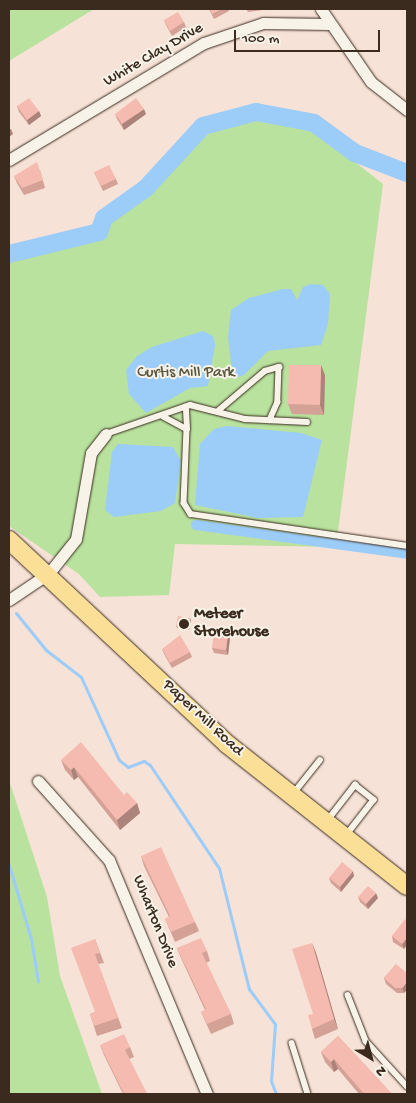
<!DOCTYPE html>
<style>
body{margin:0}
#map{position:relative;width:416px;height:1103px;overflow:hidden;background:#f7e2d7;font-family:"Gochi Hand",sans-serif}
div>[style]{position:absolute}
.green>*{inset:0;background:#b8e29e}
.water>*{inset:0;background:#9cccf8}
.stream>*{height:3px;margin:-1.5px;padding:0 1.5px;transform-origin:1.5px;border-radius:1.5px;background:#9cccf8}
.canal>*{height:10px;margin:-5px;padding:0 5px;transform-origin:5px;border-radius:5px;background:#9cccf8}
.river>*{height:18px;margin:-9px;padding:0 9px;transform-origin:9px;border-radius:9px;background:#9cccf8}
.roads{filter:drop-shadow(0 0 1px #3b2a1e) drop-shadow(0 0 1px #3b2a1e)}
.service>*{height:5.5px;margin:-2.75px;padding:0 2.75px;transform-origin:2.75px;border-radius:2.75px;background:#f7f3e8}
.minor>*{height:11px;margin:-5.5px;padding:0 5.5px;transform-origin:5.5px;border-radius:5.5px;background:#f7f3e8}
.primary>*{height:18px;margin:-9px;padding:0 9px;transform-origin:9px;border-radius:9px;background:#fbdf96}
.wall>*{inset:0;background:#d4a197}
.shaded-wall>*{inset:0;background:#ac837b}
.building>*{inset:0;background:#f6bbb0}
.dots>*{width:14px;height:14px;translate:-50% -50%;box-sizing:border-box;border:2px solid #f7f3e8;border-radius:50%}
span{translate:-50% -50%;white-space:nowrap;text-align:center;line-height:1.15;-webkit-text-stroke:4px #f7f3e8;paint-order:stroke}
.street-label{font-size:16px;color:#3b2a1e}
.park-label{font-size:16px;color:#5a583e}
.poi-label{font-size:16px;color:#3b2a1e;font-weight:700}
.left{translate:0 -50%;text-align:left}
.frame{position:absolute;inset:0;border:10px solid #3b2a1e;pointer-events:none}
.north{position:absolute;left:346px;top:1033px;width:50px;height:50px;-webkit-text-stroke:4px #f7f3e8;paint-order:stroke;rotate:143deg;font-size:14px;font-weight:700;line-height:20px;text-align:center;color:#3b2a1e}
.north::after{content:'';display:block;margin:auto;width:18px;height:22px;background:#3b2a1e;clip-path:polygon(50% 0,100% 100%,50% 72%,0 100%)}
.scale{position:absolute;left:234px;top:30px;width:146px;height:22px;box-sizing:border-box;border:2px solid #3b2a1e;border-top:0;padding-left:6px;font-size:15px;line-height:18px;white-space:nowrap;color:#3b2a1e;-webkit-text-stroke:4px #f7f3e8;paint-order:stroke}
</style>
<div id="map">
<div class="green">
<i style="clip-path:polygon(9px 9px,94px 9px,9px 61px)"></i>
<i style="clip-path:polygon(257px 117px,313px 129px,383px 184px,336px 547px,175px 544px,169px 595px,100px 597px,79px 574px,9px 526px,9px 258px,53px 245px,120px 216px,211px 131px)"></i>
<i style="clip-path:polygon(9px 780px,47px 897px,60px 976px,102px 1094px,9px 1094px)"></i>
</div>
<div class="water">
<i style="clip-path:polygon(311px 284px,323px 285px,330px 294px,328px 324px,321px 345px,268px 351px,244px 375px,233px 379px,228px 337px,231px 310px,249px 298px,283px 289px,291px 289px,297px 300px,303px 287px)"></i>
<i style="clip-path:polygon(203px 331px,213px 336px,215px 345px,208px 386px,190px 388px,146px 413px,129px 394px,126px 370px,137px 356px,152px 347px)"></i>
<i style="clip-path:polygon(227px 426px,301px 433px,322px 440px,303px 517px,258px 518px,195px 505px,200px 444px,214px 429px)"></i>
<i style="clip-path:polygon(118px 444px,173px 447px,181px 461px,175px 503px,161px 511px,114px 517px,105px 510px,112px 452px)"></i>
</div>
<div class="stream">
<i style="left:16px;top:613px;width:48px;rotate:51deg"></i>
<i style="left:46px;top:650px;width:44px;rotate:37.6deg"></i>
<i style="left:81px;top:677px;width:91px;rotate:65.4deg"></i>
<i style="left:119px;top:760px;width:11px;rotate:38deg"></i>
<i style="left:128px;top:767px;width:17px;rotate:-21deg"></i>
<i style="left:144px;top:761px;width:7px;rotate:34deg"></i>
<i style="left:150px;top:765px;width:124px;rotate:56.2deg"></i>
<i style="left:219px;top:868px;width:125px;rotate:76.1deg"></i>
<i style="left:249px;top:989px;width:44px;rotate:53.4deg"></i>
<i style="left:275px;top:1024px;width:57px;rotate:94deg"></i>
<i style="left:271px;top:1081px;width:14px;rotate:69deg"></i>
<i style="left:9px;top:865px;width:77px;rotate:73.4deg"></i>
<i style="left:31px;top:939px;width:43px;rotate:80.5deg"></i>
</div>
<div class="canal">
<i style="left:196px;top:525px;width:213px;rotate:7.8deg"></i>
</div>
<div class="river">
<i style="left:9px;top:254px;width:93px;rotate:-13.7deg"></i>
<i style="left:99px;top:232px;width:15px;rotate:-70deg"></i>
<i style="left:104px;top:218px;width:52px;rotate:-35.5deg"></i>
<i style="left:146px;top:188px;width:84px;rotate:-47.4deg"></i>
<i style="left:203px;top:126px;width:55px;rotate:-14.8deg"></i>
<i style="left:256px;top:112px;width:59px;rotate:10.7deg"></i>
<i style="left:314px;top:123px;width:51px;rotate:36.2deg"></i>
<i style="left:355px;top:153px;width:56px;rotate:21deg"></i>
</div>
<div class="roads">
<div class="service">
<i style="left:219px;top:410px;width:60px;rotate:-40.3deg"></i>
<i style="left:265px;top:371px;width:15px;rotate:-16deg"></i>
<i style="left:279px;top:367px;width:35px;rotate:92deg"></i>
<i style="left:278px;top:402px;width:20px;rotate:114deg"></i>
<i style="left:164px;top:417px;width:26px;rotate:28deg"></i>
<i style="left:187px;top:429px;width:22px;rotate:-93deg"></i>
<i style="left:187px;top:429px;width:74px;rotate:92.3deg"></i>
<i style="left:184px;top:503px;width:13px;rotate:58deg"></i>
<i style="left:191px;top:514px;width:218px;rotate:8.4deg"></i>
<i style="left:106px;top:434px;width:89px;rotate:-19deg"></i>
<i style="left:190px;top:405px;width:57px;rotate:14.3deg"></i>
<i style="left:245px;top:419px;width:62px;rotate:2.8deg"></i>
<i style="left:293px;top:794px;width:43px;rotate:-51.5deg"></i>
<i style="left:327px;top:821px;width:46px;rotate:-52.1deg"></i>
<i style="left:355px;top:785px;width:24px;rotate:38deg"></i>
<i style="left:374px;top:800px;width:46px;rotate:127.9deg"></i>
<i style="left:348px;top:995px;width:49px;rotate:68.6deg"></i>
<i style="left:366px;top:1041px;width:61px;rotate:47.7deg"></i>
<i style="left:292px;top:1043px;width:53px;rotate:72.6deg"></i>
</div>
<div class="minor">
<i style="left:321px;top:9px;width:88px;rotate:55.6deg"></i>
<i style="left:371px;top:82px;width:46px;rotate:37.9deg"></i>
<i style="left:9px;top:160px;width:227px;rotate:-31deg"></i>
<i style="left:204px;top:43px;width:62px;rotate:-18.7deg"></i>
<i style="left:263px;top:23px;width:66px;rotate:0.9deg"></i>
<i style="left:9px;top:600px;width:48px;rotate:-34deg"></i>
<i style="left:49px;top:573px;width:43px;rotate:-51.5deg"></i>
<i style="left:76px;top:539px;width:87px;rotate:-80.1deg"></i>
<i style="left:91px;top:453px;width:24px;rotate:-52deg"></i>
<i style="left:38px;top:781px;width:106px;rotate:48.1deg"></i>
<i style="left:109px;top:860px;width:254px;rotate:67.3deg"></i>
</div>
<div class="primary">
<i style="left:9px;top:540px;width:299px;rotate:43.1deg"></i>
<i style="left:227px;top:744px;width:229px;rotate:38.3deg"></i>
</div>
</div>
<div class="wall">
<i style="clip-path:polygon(209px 9px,228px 9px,229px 11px,214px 19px)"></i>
<i style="clip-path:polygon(246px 9px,270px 9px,248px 12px)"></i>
<i style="clip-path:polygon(164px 20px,184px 22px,186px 27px,172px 36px,166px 25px)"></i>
<i style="clip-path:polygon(17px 106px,39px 111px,41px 116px,29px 125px,19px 112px)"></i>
<i style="clip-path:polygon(115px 114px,146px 114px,124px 130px,117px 119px)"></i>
<i style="clip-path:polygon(40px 170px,45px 188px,24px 195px,17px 183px,14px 176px)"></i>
<i style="clip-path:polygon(94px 172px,116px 179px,118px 184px,103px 191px)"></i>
<i style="clip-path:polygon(325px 375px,324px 415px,292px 414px,288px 404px)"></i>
<i style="clip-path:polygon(190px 618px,191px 621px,189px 630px,177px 628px,176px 626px)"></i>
<i style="clip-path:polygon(230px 638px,228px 655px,214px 653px,212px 648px)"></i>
<i style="clip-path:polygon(162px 649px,190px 652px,192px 657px,172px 668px,164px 654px)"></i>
<i style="clip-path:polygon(61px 760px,137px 803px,140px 813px,120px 830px,78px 777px,74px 780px,65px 770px)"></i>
<i style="clip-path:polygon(141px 856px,195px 922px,199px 931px,175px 942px,165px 919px,169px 917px,144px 866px)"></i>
<i style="clip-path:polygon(354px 876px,341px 892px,331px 883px,329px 878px)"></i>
<i style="clip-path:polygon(358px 897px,378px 898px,368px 909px,360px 902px)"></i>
<i style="clip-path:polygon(407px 921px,407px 945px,404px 949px,393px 942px,392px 936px)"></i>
<i style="clip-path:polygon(95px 939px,104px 963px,98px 964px,122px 1028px,97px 1036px,90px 1014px,95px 1012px)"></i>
<i style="clip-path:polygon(312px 943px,316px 953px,338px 1029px,315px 1039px,312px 1029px,313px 1014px)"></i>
<i style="clip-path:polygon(177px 948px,207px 951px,210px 961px,206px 963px,231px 1014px,234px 1024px,211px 1034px,201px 1012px,205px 1010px,181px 958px)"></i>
<i style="clip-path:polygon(396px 964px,404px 993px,397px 993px,386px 984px,384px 978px)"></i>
<i style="clip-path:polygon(338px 1036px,392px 1094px,359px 1094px,338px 1069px,334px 1072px,325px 1062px,321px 1052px)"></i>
<i style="clip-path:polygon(100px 1045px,130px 1047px,134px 1057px,129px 1059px,147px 1094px,123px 1094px,104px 1055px)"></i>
</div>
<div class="shaded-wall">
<i style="clip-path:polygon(144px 109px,146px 114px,124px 130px,122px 124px)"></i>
<i style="clip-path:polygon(39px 111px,41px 116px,29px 125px,27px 120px)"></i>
<i style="clip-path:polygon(11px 129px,13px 134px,9px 137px,9px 130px)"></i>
<i style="clip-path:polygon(321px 365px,325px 375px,324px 415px,320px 405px)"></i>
<i style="clip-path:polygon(190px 618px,191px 621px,189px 630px,188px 628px)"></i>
<i style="clip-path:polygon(228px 633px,230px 638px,228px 655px,226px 650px)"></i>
<i style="clip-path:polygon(74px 767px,78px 777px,74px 780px,71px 770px)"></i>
<i style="clip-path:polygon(137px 803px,140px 813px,120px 830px,117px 820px)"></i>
<i style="clip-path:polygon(353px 871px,354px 876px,341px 892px,340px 887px)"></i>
<i style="clip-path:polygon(376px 893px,378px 898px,368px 909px,366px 904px)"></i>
<i style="clip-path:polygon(407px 938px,407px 945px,404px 949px,402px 944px)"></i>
<i style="clip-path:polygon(312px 943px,316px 953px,338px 1029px,334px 1019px)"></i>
<i style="clip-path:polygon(407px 982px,407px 990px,404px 993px,402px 988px)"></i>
<i style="clip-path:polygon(334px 1059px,338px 1069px,334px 1072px,331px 1062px)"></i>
</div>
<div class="building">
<i style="clip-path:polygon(210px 9px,222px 9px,212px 14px)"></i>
<i style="clip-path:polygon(178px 12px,184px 22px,170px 31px,164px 20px)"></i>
<i style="clip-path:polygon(29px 98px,39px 111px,27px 120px,17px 106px)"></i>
<i style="clip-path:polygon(136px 98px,144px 109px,122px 124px,115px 114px)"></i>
<i style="clip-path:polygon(37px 162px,43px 180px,22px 188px,14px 176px)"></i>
<i style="clip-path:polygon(109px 165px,116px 179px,101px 186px,94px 172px)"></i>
<i style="clip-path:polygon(289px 365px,321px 365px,320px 405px,288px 404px)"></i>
<i style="clip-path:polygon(178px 616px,190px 618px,188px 628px,176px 626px)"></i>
<i style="clip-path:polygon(214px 631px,228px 633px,226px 650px,212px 648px)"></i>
<i style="clip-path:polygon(180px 635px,190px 652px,170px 663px,162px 649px)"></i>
<i style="clip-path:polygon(81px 742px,124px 795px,127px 792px,137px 803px,117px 820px,74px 767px,71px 770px,61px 760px)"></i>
<i style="clip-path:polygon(161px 847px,195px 922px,171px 932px,165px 919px,170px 916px,141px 856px)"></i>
<i style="clip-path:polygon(342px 862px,353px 871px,340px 887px,329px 878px)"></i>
<i style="clip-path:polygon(368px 886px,376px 893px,366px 904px,358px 897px)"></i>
<i style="clip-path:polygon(405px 919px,407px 921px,407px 938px,402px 944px,392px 936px)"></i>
<i style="clip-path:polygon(201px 938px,207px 951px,202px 953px,231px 1014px,207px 1024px,201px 1012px,206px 1009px,177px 948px)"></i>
<i style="clip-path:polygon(95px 939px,100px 953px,95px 954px,118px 1018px,94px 1026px,90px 1014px,95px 1012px,71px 948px)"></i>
<i style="clip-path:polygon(312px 943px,334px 1019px,312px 1029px,308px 1015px,313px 1014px,292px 949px)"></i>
<i style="clip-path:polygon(396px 964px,407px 973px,407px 982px,402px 988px,395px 988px,384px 978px)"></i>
<i style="clip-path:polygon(124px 1034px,130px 1047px,125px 1050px,147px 1094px,124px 1094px,100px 1045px)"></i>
<i style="clip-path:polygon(338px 1036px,392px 1094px,364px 1094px,334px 1059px,331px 1062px,321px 1052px)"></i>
</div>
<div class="dots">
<i style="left:184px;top:624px;background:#3b2a1e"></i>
</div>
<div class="street-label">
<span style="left:154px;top:56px;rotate:-30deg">White Clay Drive</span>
<span style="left:202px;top:719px;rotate:43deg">Paper Mill Road</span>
<span style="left:154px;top:922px;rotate:68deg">Wharton Drive</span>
</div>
<div class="park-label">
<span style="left:186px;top:374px">Curtis Mill Park</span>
</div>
<div class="poi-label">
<span class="left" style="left:194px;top:624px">Meteer<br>Storehouse</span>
</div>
<div class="frame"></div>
<div class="north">N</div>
<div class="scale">100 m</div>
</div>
